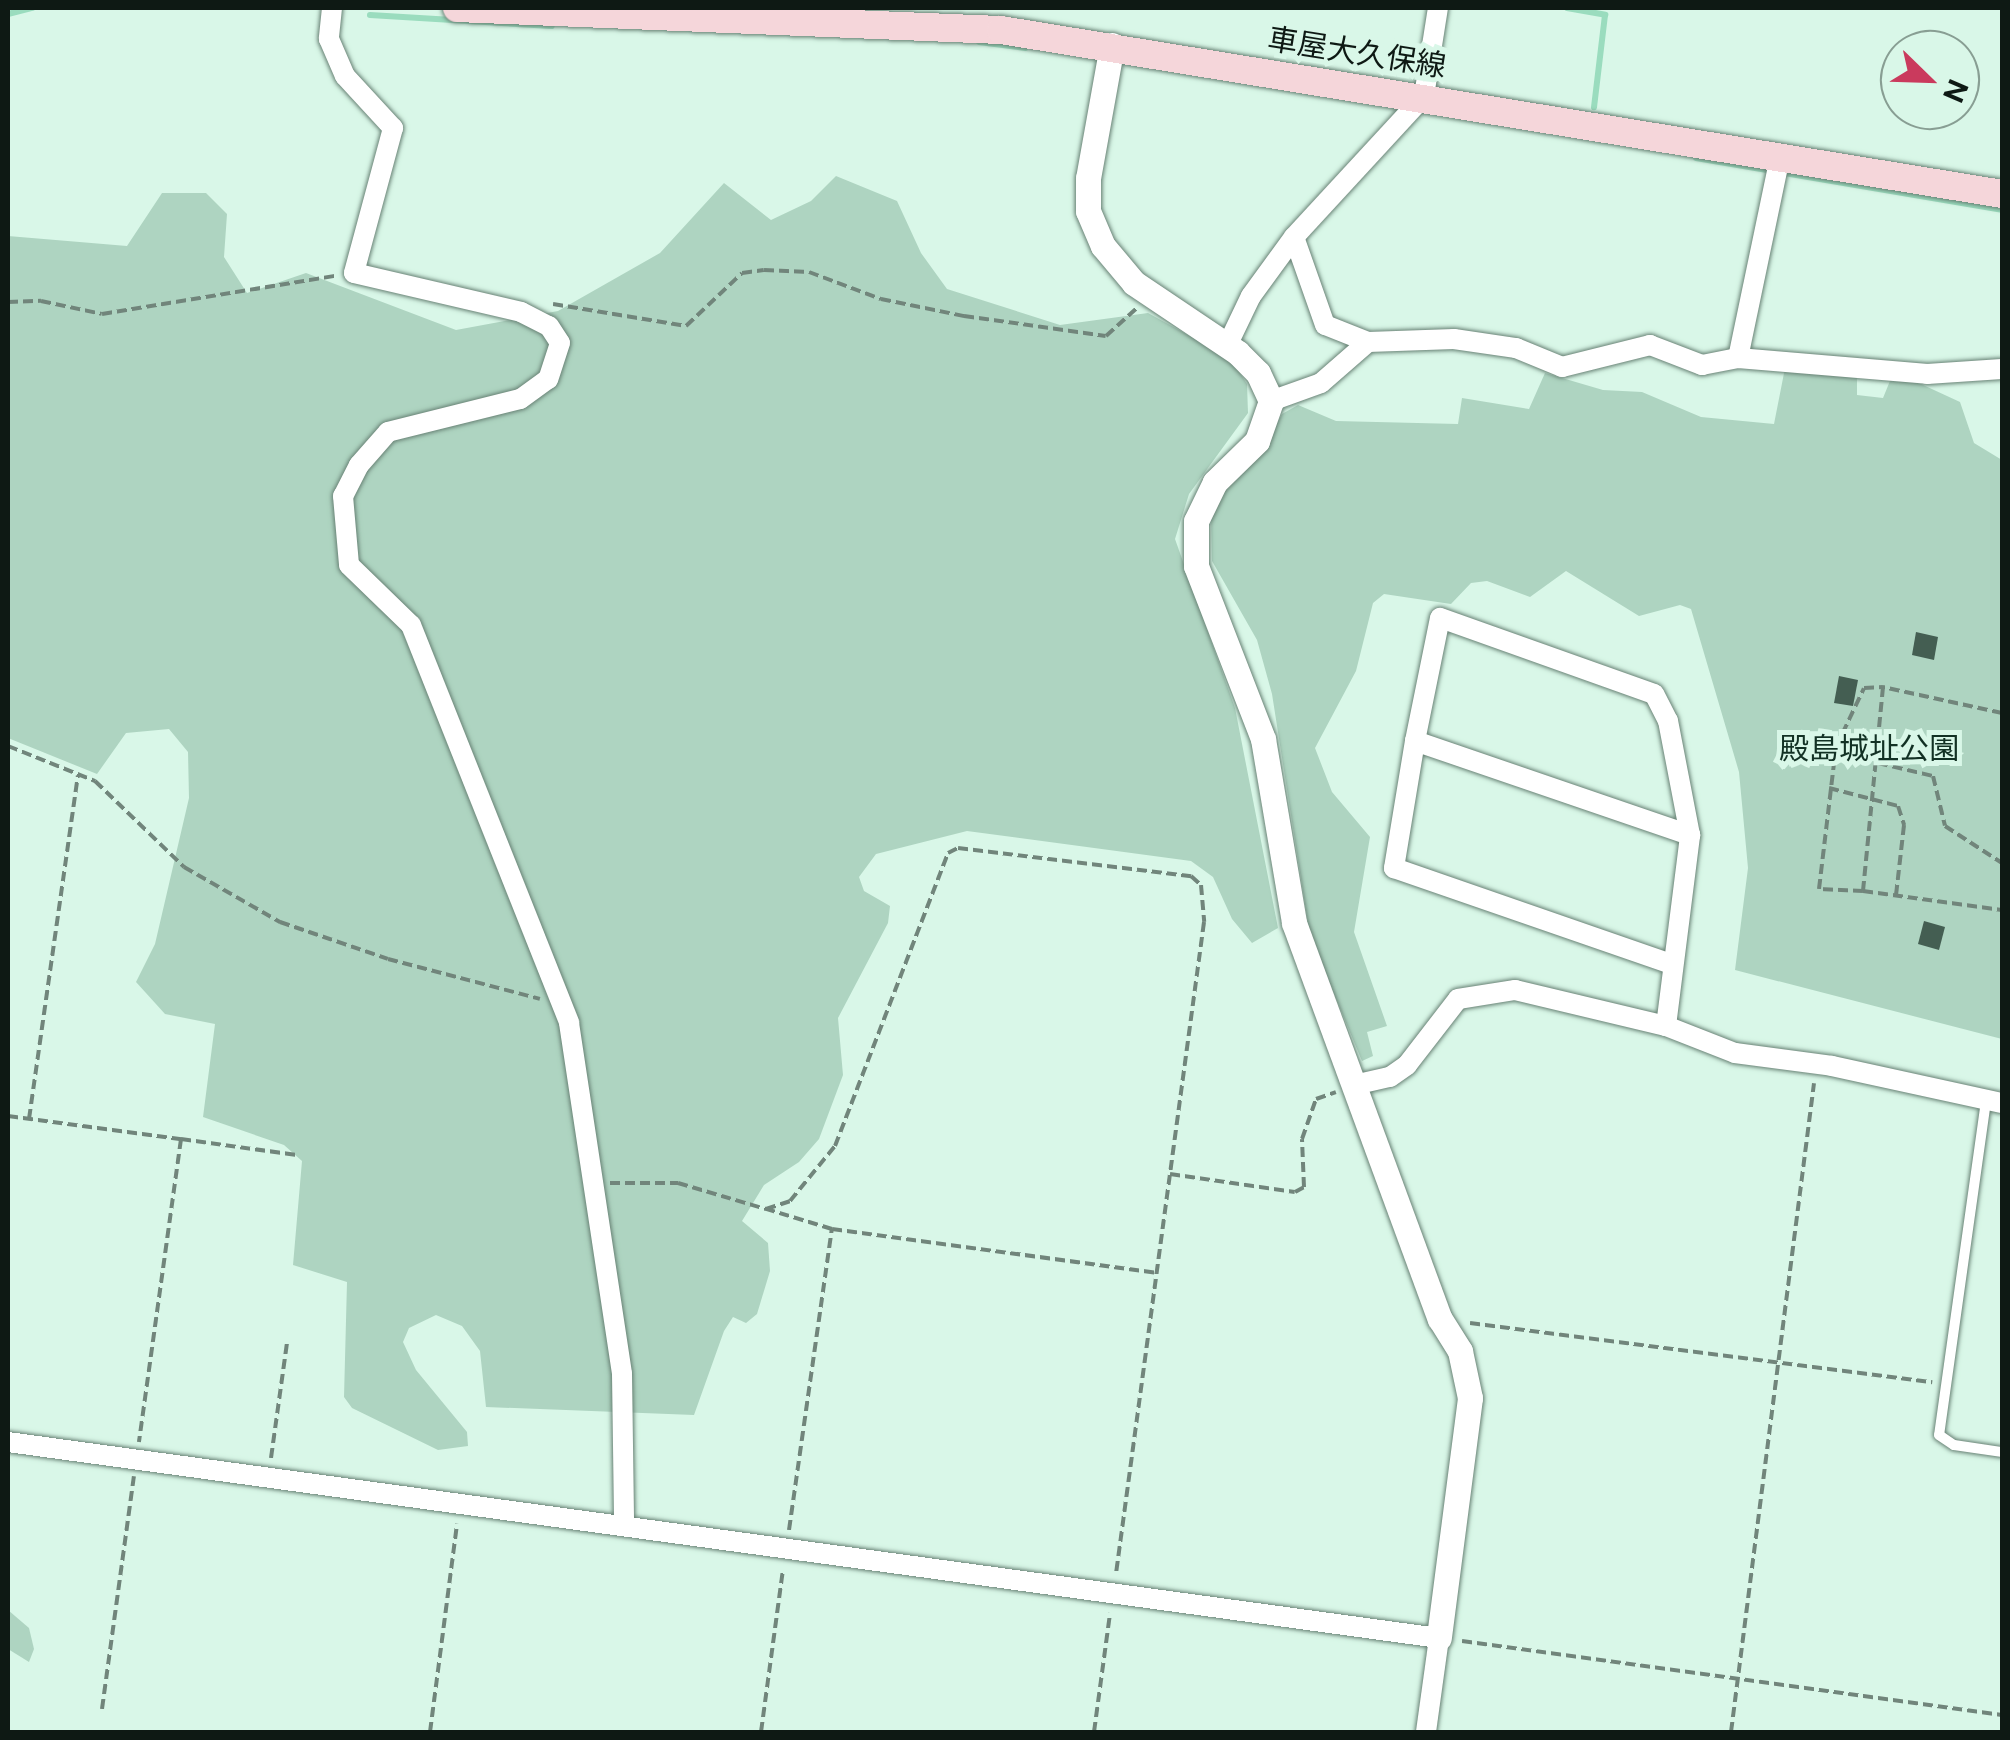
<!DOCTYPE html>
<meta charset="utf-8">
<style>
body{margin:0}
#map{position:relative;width:2010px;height:1740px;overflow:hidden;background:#d9f7e8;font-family:"Public Sans","Noto Sans JP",sans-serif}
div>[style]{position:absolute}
.green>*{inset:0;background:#aed4c1}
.stream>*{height:6px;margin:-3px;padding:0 3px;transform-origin:3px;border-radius:3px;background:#9adcbe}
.building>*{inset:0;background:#445e52}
.path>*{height:4px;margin-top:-2px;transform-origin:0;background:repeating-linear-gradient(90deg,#71857b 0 10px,transparent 0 15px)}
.roads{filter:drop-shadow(0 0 2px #688275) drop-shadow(0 0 2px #688275)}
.service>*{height:10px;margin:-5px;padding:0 5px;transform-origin:5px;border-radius:5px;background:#fff}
.minor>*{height:20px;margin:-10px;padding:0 10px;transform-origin:10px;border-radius:10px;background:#fff}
.tertiary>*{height:25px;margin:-12.5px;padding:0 12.5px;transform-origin:12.5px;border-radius:12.5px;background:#fff}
.secondary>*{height:28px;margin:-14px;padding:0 14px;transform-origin:14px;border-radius:14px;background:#f5d6da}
span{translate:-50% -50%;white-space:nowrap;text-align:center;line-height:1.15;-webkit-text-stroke:10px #d9f7e8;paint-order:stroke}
.street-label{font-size:30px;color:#0e1914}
.park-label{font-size:30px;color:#123124}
.frame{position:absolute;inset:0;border:10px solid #0e1914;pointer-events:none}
.north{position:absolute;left:1880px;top:30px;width:100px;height:100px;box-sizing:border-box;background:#d9f7e8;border:2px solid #889e93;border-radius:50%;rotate:113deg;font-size:28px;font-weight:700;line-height:40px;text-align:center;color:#0e1914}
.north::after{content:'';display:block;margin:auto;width:35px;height:45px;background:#ca3a5d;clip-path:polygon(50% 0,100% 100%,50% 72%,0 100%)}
</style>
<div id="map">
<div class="green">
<i style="clip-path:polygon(836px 176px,897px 201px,921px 253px,947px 289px,1060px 325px,1148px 313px,1230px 358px,1247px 384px,1248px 413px,1189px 494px,1175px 539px,1235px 708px,1278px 928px,1252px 943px,1232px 919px,1213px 877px,1191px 861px,967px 831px,876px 854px,859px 877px,864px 891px,890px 906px,888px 923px,838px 1018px,843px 1075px,819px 1139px,799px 1162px,764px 1185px,742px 1221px,768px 1243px,770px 1271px,757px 1314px,746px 1323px,733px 1317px,724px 1331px,694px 1415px,486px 1407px,480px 1351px,462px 1326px,436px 1315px,409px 1328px,403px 1342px,416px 1370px,467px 1432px,468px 1446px,438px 1450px,352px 1408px,344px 1397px,347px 1282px,293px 1265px,302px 1161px,284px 1145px,203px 1117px,215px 1024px,165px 1014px,136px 982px,155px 944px,189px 798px,188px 752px,169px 729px,126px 733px,97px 774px,8px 738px,8px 236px,127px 246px,162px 193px,206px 193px,227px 214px,224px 257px,247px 293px,306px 273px,456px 330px,558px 311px,660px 253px,724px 183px,771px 220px,811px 201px)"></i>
<i style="clip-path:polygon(1785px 368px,1857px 378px,1857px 395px,1883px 398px,1892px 376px,1921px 384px,1960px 402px,1974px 443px,2002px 460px,2002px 1039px,1735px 970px,1748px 868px,1739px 772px,1691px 609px,1680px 605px,1639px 616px,1566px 571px,1530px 597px,1487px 581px,1471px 583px,1451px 604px,1384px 594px,1373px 603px,1356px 671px,1315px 748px,1332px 792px,1370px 837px,1354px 932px,1387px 1026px,1367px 1032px,1373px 1056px,1362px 1061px,1310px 936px,1272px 694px,1257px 640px,1212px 561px,1211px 514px,1219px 491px,1268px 440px,1282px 414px,1298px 405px,1336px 421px,1458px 424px,1462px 398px,1529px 409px,1545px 373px,1603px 390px,1642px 392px,1701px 417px,1774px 424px)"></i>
<i style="clip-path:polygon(8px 1610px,29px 1628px,34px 1649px,29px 1662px,8px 1649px)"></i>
</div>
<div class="stream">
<i style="left:1567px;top:8px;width:39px;rotate:10deg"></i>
<i style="left:1605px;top:15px;width:93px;rotate:96.8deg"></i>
<i style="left:8px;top:14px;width:25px;rotate:-14deg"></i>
<i style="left:370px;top:15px;width:182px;rotate:3.5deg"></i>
<i style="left:979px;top:42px;width:47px;rotate:7.3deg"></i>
<i style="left:1696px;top:158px;width:310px;rotate:9.6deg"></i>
</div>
<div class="building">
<i style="clip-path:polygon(1916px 632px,1938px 637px,1934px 660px,1912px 655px)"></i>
<i style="clip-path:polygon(1839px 676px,1858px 680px,1853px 706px,1834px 703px)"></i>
<i style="clip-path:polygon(1924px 921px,1945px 927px,1939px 950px,1918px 944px)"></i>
</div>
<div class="path">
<i style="left:8px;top:302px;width:33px;rotate:-2deg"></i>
<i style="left:41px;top:301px;width:62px;rotate:12deg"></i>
<i style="left:102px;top:314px;width:236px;rotate:-9.3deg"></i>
<i style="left:553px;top:304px;width:135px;rotate:9.4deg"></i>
<i style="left:686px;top:326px;width:77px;rotate:-43.4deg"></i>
<i style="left:742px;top:273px;width:22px;rotate:-8deg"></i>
<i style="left:764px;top:270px;width:45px;rotate:2.5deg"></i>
<i style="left:809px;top:272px;width:77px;rotate:20.6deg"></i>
<i style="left:881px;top:299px;width:85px;rotate:11.6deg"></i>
<i style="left:964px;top:316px;width:143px;rotate:8deg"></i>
<i style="left:1106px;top:336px;width:42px;rotate:-42.1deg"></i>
<i style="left:2002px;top:713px;width:122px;rotate:-167.7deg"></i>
<i style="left:1883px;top:687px;width:205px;rotate:95.6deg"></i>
<i style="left:1863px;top:891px;width:140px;rotate:7.8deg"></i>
<i style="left:8px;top:746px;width:94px;rotate:21.9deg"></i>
<i style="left:95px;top:781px;width:124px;rotate:44deg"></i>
<i style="left:184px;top:867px;width:111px;rotate:29.8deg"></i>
<i style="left:280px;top:922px;width:114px;rotate:18.9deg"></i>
<i style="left:388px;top:959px;width:157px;rotate:14.7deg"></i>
<i style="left:1878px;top:763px;width:57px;rotate:13.3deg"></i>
<i style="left:1933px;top:776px;width:51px;rotate:76.5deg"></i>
<i style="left:1945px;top:826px;width:68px;rotate:33deg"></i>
<i style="left:1829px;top:788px;width:71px;rotate:14.6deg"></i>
<i style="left:1898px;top:806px;width:20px;rotate:72deg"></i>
<i style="left:1904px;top:825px;width:70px;rotate:96.5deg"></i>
<i style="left:1863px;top:891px;width:44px;rotate:-177.4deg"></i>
<i style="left:1819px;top:889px;width:143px;rotate:-83.2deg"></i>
<i style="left:1836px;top:747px;width:65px;rotate:-64.6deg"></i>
<i style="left:1864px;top:688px;width:19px;rotate:-3deg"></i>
<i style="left:8px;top:1116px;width:175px;rotate:7.6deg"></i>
<i style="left:181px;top:1139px;width:306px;rotate:97.9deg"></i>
<i style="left:29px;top:1119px;width:347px;rotate:-81.9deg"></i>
<i style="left:181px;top:1139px;width:117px;rotate:7.9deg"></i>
<i style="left:1170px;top:1174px;width:126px;rotate:8.2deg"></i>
<i style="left:1295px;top:1192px;width:10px;rotate:-29deg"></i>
<i style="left:1304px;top:1187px;width:48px;rotate:-92.4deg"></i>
<i style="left:1302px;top:1139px;width:42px;rotate:-70.7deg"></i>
<i style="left:1316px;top:1099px;width:21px;rotate:-19deg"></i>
<i style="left:610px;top:1183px;width:68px"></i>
<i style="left:678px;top:1183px;width:92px;rotate:16.5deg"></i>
<i style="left:832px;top:1229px;width:69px;rotate:-163.1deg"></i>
<i style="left:766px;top:1209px;width:25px;rotate:-18deg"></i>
<i style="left:790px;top:1201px;width:71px;rotate:-50.7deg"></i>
<i style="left:835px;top:1146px;width:314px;rotate:-68.9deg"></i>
<i style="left:948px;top:853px;width:11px;rotate:-27deg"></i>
<i style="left:958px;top:848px;width:235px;rotate:6.9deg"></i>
<i style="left:1191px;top:876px;width:13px;rotate:42deg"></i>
<i style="left:1201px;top:885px;width:37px;rotate:85deg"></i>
<i style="left:1204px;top:922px;width:658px;rotate:97.69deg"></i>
<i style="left:1470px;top:1323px;width:466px;rotate:7.3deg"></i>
<i style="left:271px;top:1458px;width:116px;rotate:-82.1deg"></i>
<i style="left:789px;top:1530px;width:304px;rotate:-81.9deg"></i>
<i style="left:832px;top:1229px;width:327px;rotate:7.7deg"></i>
<i style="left:1462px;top:1641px;width:545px;rotate:7.8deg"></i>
<i style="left:102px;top:1709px;width:235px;rotate:-82.2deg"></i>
<i style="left:430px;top:1732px;width:210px;rotate:-82.6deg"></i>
<i style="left:761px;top:1732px;width:164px;rotate:-82.3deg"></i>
<i style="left:1094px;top:1732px;width:120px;rotate:-82.3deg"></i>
<i style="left:1731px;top:1732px;width:654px;rotate:-82.71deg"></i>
</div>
<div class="roads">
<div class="service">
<i style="left:1986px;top:1101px;width:337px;rotate:98deg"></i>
<i style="left:1939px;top:1435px;width:18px;rotate:34deg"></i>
<i style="left:1954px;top:1445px;width:49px;rotate:8.3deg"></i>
</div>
<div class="minor">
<i style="left:332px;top:8px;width:31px;rotate:96deg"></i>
<i style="left:329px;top:39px;width:40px;rotate:66.6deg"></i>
<i style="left:345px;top:76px;width:71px;rotate:47.3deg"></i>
<i style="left:393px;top:128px;width:150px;rotate:105.1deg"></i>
<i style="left:354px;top:273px;width:171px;rotate:13.1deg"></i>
<i style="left:521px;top:312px;width:31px;rotate:27deg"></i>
<i style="left:549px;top:326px;width:20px;rotate:57deg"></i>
<i style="left:560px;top:343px;width:38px;rotate:108deg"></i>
<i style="left:548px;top:379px;width:34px;rotate:144deg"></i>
<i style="left:520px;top:399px;width:136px;rotate:166deg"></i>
<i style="left:388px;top:432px;width:44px;rotate:131.3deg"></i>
<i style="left:359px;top:465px;width:35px;rotate:117deg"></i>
<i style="left:343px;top:496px;width:69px;rotate:85deg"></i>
<i style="left:349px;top:565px;width:86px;rotate:44.1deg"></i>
<i style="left:411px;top:625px;width:428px;rotate:68.3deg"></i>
<i style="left:569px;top:1023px;width:355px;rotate:81.4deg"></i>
<i style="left:622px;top:1374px;width:150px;rotate:89.2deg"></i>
<i style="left:1368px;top:342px;width:86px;rotate:-2deg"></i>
<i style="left:1454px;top:339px;width:63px;rotate:8.3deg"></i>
<i style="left:1516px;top:348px;width:50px;rotate:22.4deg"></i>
<i style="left:1562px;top:367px;width:91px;rotate:-14deg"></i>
<i style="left:1650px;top:345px;width:56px;rotate:21deg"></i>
<i style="left:1702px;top:365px;width:37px;rotate:-11deg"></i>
<i style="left:1738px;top:358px;width:205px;rotate:-78.2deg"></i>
<i style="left:1227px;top:346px;width:55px;rotate:-64.4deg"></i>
<i style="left:1251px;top:296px;width:73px;rotate:-53.9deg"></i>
<i style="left:1738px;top:358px;width:190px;rotate:4.8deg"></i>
<i style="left:1927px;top:374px;width:75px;rotate:-3.8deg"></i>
<i style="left:1271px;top:401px;width:53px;rotate:-19.8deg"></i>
<i style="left:1321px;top:383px;width:62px;rotate:-41.1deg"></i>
<i style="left:1368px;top:342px;width:46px;rotate:-158.4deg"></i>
<i style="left:1325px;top:325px;width:93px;rotate:-109.4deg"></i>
<i style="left:1294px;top:237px;width:192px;rotate:-47.3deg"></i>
<i style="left:1424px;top:96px;width:89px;rotate:-81deg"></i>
<i style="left:1415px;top:741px;width:291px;rotate:18.9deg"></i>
<i style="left:1690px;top:835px;width:116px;rotate:-100.9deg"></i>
<i style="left:1668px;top:721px;width:30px;rotate:-117deg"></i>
<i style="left:1654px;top:694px;width:227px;rotate:-160.4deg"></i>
<i style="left:1440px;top:618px;width:126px;rotate:101.5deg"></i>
<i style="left:1415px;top:741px;width:129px;rotate:99.4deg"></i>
<i style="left:1394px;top:868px;width:293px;rotate:19.1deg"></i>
<i style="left:1666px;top:1026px;width:193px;rotate:-82.8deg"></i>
<i style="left:1354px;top:1085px;width:37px;rotate:-13deg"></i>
<i style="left:1390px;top:1077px;width:21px;rotate:-35deg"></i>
<i style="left:1407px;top:1065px;width:83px;rotate:-52.3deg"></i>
<i style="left:1458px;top:999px;width:58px;rotate:-9deg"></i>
<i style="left:1515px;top:990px;width:155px;rotate:13.4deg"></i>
<i style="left:1666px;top:1026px;width:74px;rotate:21.4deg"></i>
<i style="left:1735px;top:1053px;width:98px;rotate:7.6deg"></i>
<i style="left:1832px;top:1066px;width:174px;rotate:12.3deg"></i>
<i style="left:8px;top:1442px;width:1444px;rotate:7.8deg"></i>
<i style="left:1439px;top:1638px;width:95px;rotate:97.9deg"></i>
</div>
<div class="tertiary">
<i style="left:1112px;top:45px;width:135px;rotate:100.2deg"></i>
<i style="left:1088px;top:178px;width:33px;rotate:90deg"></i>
<i style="left:1088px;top:211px;width:38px;rotate:67deg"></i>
<i style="left:1103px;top:246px;width:48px;rotate:50deg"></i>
<i style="left:1134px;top:283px;width:125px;rotate:33.9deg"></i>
<i style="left:1238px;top:353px;width:28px;rotate:45deg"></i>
<i style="left:1258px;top:373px;width:31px;rotate:65deg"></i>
<i style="left:1271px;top:401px;width:42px;rotate:109.3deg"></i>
<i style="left:1257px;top:441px;width:59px;rotate:135.7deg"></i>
<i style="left:1215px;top:482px;width:43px;rotate:116deg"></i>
<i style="left:1196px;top:521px;width:45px;rotate:90deg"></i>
<i style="left:1196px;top:566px;width:186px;rotate:68.8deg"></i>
<i style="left:1263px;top:739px;width:187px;rotate:80.4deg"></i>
<i style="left:1294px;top:923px;width:422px;rotate:69.8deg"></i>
<i style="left:1440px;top:1319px;width:38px;rotate:58deg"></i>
<i style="left:1460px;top:1351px;width:48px;rotate:78deg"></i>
<i style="left:1470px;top:1398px;width:242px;rotate:97.4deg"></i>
</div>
<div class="secondary">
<i style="left:457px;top:8px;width:544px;rotate:2.32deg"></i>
<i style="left:1001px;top:30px;width:1014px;rotate:9.3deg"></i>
</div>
</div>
<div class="street-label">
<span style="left:1357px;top:52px;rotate:9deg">車屋大久保線</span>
</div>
<div class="park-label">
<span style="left:1869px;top:748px">殿島城址公園</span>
</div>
<div class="frame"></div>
<div class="north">N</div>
</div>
